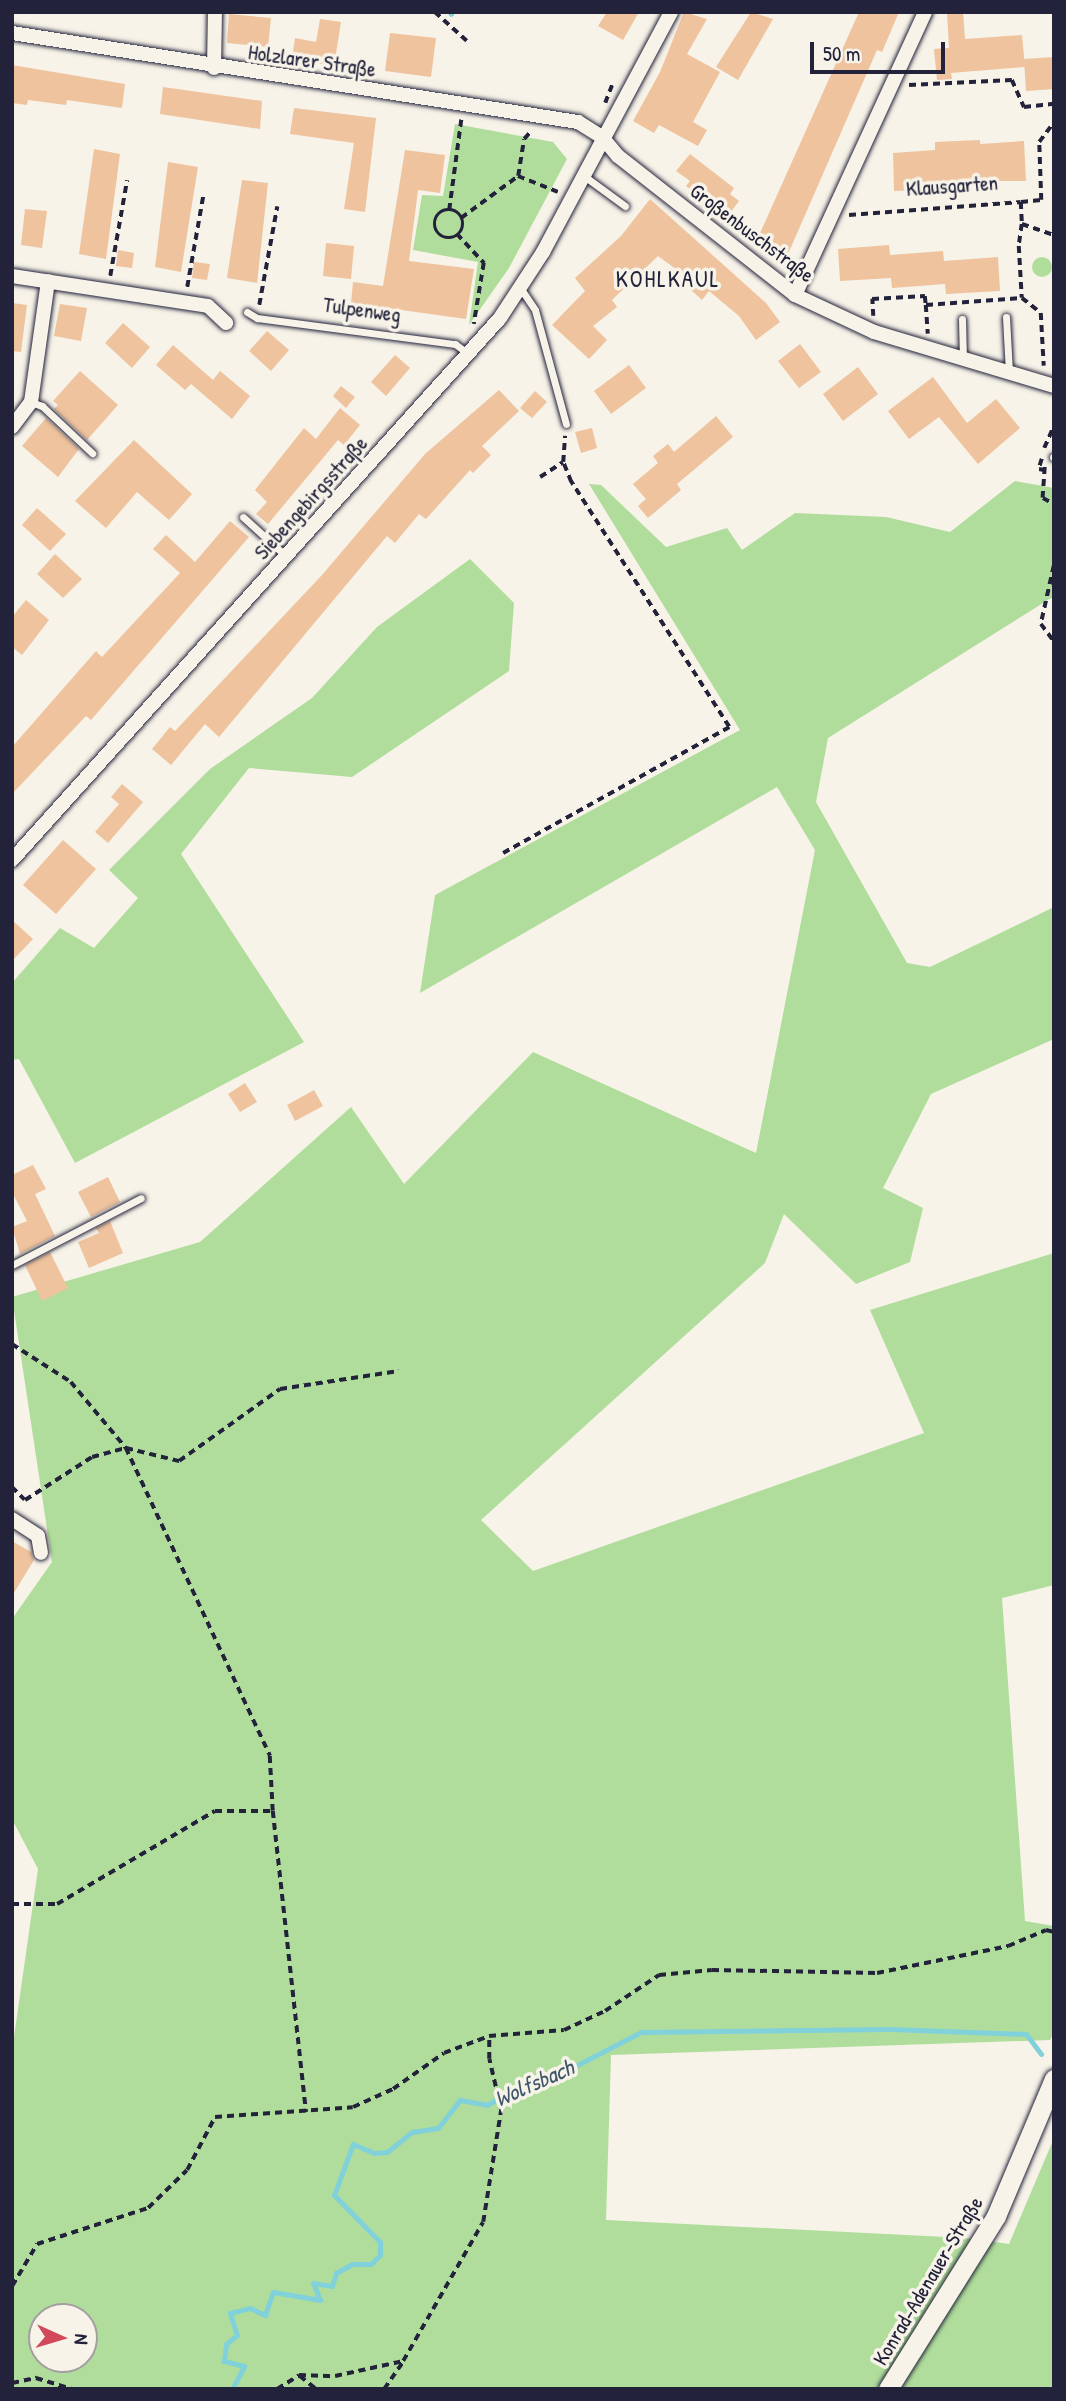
<!DOCTYPE html>
<meta charset="utf-8">
<style>
body{margin:0}
#map{position:relative;width:1066px;height:2401px;overflow:hidden;background:#f7f3e8;font-family:"Patrick Hand",sans-serif}
div>[style]{position:absolute}
.green>*{inset:0;background:#b0dd9b}
.round{border-radius:50%}
.stream>*{height:5px;margin:-2.5px;padding:0 2.5px;transform-origin:2.5px;border-radius:2.5px;background:#81d1db}
.building>*{inset:0;background:#eec39e}
.path>*{height:3.5px;margin-top:-1.75px;transform-origin:0;background:repeating-linear-gradient(90deg,#22223b 0 7px,transparent 0 12px)}
.path>.ring{margin:-1.75px;padding:0;box-sizing:content-box;background:none;border:3.5px solid #22223b;border-radius:50%}
.roads{filter:drop-shadow(0 0 2px #22223b) drop-shadow(0 0 2px #22223b)}
.lane>*{height:7px;margin:-3.5px;padding:0 3.5px;transform-origin:3.5px;border-radius:3.5px;background:#f7f3e8}
.street>*{height:14px;margin:-7px;padding:0 7px;transform-origin:7px;border-radius:7px;background:#f7f3e8}
.secondary>*{height:19px;margin:-9.5px;padding:0 9.5px;transform-origin:9.5px;border-radius:9.5px;background:#f7f3e8}
span{translate:-50% -50%;white-space:nowrap;text-align:center;line-height:1.15;-webkit-text-stroke:7px #f7f3e8;paint-order:stroke}
.street-label{font-size:21px;color:#22223b}
.neighbourhood-label{font-size:23px;color:#22223b;letter-spacing:2px}
.water-label{font-size:23px;color:#3e576b;font-style:italic}
.frame{position:absolute;inset:0;border:14px solid #22223b;pointer-events:none}
.north{position:absolute;left:28px;top:2303px;width:70px;height:70px;box-sizing:border-box;background:#f7f3e8;border:2px solid #a29fa3;border-radius:50%;rotate:94deg;font-size:19px;font-weight:700;line-height:28px;text-align:center;color:#22223b}
.north::after{content:'';display:block;margin:auto;width:24px;height:32px;background:#d1495b;clip-path:polygon(50% 0,100% 100%,50% 72%,0 100%)}
.scale{position:absolute;left:810px;top:42px;width:135px;height:32px;box-sizing:border-box;border:4px solid #22223b;border-top:0;padding-left:9px;font-size:21px;line-height:24px;white-space:nowrap;color:#22223b;-webkit-text-stroke:5px #f7f3e8;paint-order:stroke}
</style>
<div id="map">
<div class="green">
<i style="clip-path:polygon(455px 124px,553px 142px,567px 159px,509px 268px,469px 325px,478px 262px,413px 250px,422px 195px,443px 196px)"></i>
<i class="round" style="left:1032px;top:257px;width:20px;height:20px"></i>
<i style="clip-path:polygon(evenodd,1015px 481px,1054px 488px,1054px 601px,1051px 598px,828px 738px,816px 802px,907px 963px,930px 967px,1054px 907px,1054px 1039px,931px 1094px,883px 1188px,923px 1208px,910px 1262px,856px 1284px,784px 1214px,765px 1263px,481px 1520px,533px 1571px,924px 1433px,870px 1310px,1054px 1253px,1054px 1585px,1002px 1598px,1025px 1921px,1054px 1926px,1054px 2033px,1050px 2040px,611px 2055px,606px 2220px,966px 2238px,1009px 2244px,1054px 2138px,1054px 2389px,12px 2389px,12px 2051px,38px 1869px,12px 1819px,12px 1619px,52px 1562px,12px 1297px,200px 1242px,351px 1107px,404px 1184px,533px 1052px,756px 1153px,815px 850px,777px 787px,420px 993px,435px 895px,740px 730px,589px 484px,601px 485px,666px 547px,727px 528px,742px 550px,795px 513px,886px 517px,950px 532px,1015px 481px,42px 2317px,84px 2317px,84px 2359px,42px 2359px,42px 2317px)"></i>
<i style="clip-path:polygon(470px 559px,514px 603px,509px 671px,352px 777px,249px 768px,181px 854px,304px 1042px,75px 1163px,19px 1059px,12px 1060px,12px 983px,60px 928px,94px 948px,138px 898px,109px 870px,210px 769px,312px 698px,377px 627px)"></i>
</div>
<div class="stream">
<i style="left:450px;top:12px;width:2px;rotate:63deg"></i>
<i style="left:232px;top:2389px;width:26px;rotate:-62deg"></i>
<i style="left:244px;top:2366px;width:21px;rotate:-166deg"></i>
<i style="left:224px;top:2361px;width:17px;rotate:-83deg"></i>
<i style="left:226px;top:2344px;width:14px;rotate:-39deg"></i>
<i style="left:237px;top:2335px;width:23px;rotate:-108deg"></i>
<i style="left:230px;top:2313px;width:21px;rotate:-14deg"></i>
<i style="left:250px;top:2308px;width:17px;rotate:25deg"></i>
<i style="left:265px;top:2315px;width:24px;rotate:-71deg"></i>
<i style="left:273px;top:2292px;width:48px;rotate:9.7deg"></i>
<i style="left:320px;top:2300px;width:18px;rotate:-112deg"></i>
<i style="left:313px;top:2283px;width:19px;rotate:9deg"></i>
<i style="left:332px;top:2286px;width:14px;rotate:-73deg"></i>
<i style="left:336px;top:2273px;width:18px;rotate:-29deg"></i>
<i style="left:352px;top:2264px;width:19px"></i>
<i style="left:371px;top:2264px;width:13px;rotate:-45deg"></i>
<i style="left:380px;top:2255px;width:13px;rotate:-90deg"></i>
<i style="left:380px;top:2242px;width:66px;rotate:-134.4deg"></i>
<i style="left:334px;top:2195px;width:54px;rotate:-69.6deg"></i>
<i style="left:353px;top:2144px;width:23px;rotate:23deg"></i>
<i style="left:374px;top:2153px;width:13px;rotate:-4deg"></i>
<i style="left:387px;top:2152px;width:32px;rotate:-39deg"></i>
<i style="left:412px;top:2132px;width:26px;rotate:-9deg"></i>
<i style="left:438px;top:2128px;width:36px;rotate:-52deg"></i>
<i style="left:460px;top:2100px;width:27px;rotate:10deg"></i>
<i style="left:487px;top:2105px;width:38px;rotate:-30deg"></i>
<i style="left:520px;top:2086px;width:13px;rotate:9deg"></i>
<i style="left:533px;top:2088px;width:122px;rotate:-27.4deg"></i>
<i style="left:641px;top:2032px;width:249px;rotate:-0.7deg"></i>
<i style="left:890px;top:2029px;width:136px;rotate:2.1deg"></i>
<i style="left:1026px;top:2034px;width:25px;rotate:53deg"></i>
</div>
<div class="building">
<i style="clip-path:polygon(607px 12px,639px 12px,623px 40px,598px 26px)"></i>
<i style="clip-path:polygon(684px 12px,707px 19px,687px 54px,720px 72px,693px 122px,707px 130px,698px 146px,659px 125px,654px 133px,633px 121px,660px 72px)"></i>
<i style="clip-path:polygon(751px 12px,773px 19px,738px 80px,716px 67px)"></i>
<i style="clip-path:polygon(859px 12px,899px 12px,882px 52px,877px 50px,788px 254px,757px 240px)"></i>
<i style="clip-path:polygon(947px 12px,963px 12px,965px 39px,1022px 35px,1025px 67px,951px 73px,952px 79px,937px 80px,934px 49px,949px 48px)"></i>
<i style="clip-path:polygon(229px 14px,271px 18px,268px 47px,227px 43px)"></i>
<i style="clip-path:polygon(320px 19px,341px 22px,334px 66px,292px 59px,295px 38px,316px 42px)"></i>
<i style="clip-path:polygon(390px 33px,436px 38px,431px 77px,385px 71px)"></i>
<i style="clip-path:polygon(1054px 57px,1054px 89px,1026px 91px,1024px 59px)"></i>
<i style="clip-path:polygon(12px 65px,125px 84px,122px 108px,67px 100px,66px 105px,28px 100px,27px 105px,12px 103px)"></i>
<i style="clip-path:polygon(163px 87px,262px 101px,260px 129px,160px 114px)"></i>
<i style="clip-path:polygon(294px 108px,376px 118px,365px 212px,344px 209px,354px 143px,290px 134px)"></i>
<i style="clip-path:polygon(980px 140px,980px 144px,1024px 141px,1026px 181px,937px 181px,937px 189px,894px 191px,893px 153px,935px 150px,935px 142px)"></i>
<i style="clip-path:polygon(94px 149px,120px 154px,106px 259px,79px 254px)"></i>
<i style="clip-path:polygon(405px 150px,445px 155px,440px 193px,418px 190px,409px 261px,474px 269px,466px 319px,351px 303px,353px 282px,383px 286px)"></i>
<i style="clip-path:polygon(690px 154px,734px 188px,730px 194px,739px 201px,730px 213px,720px 206px,717px 210px,686px 186px,690px 181px,676px 171px)"></i>
<i style="clip-path:polygon(168px 162px,198px 167px,181px 272px,155px 267px)"></i>
<i style="clip-path:polygon(242px 180px,268px 183px,257px 283px,227px 278px)"></i>
<i style="clip-path:polygon(650px 199px,766px 303px,780px 322px,756px 340px,739px 316px,709px 291px,702px 300px,690px 289px,695px 283px,658px 256px,612px 300px,617px 307px,593px 326px,607px 340px,589px 359px,552px 325px,585px 291px,575px 278px,621px 236px)"></i>
<i style="clip-path:polygon(25px 209px,47px 211px,42px 248px,21px 245px)"></i>
<i style="clip-path:polygon(326px 243px,354px 246px,351px 279px,323px 276px)"></i>
<i style="clip-path:polygon(889px 245px,890px 255px,943px 251px,944px 261px,998px 257px,1000px 291px,946px 294px,945px 284px,892px 288px,891px 278px,840px 281px,838px 249px)"></i>
<i style="clip-path:polygon(118px 250px,134px 253px,132px 268px,116px 266px)"></i>
<i style="clip-path:polygon(194px 262px,210px 264px,207px 280px,192px 278px)"></i>
<i style="clip-path:polygon(12px 303px,27px 305px,21px 352px,12px 351px)"></i>
<i style="clip-path:polygon(60px 304px,87px 308px,81px 341px,54px 336px)"></i>
<i style="clip-path:polygon(123px 323px,150px 347px,132px 368px,105px 343px)"></i>
<i style="clip-path:polygon(267px 331px,289px 350px,271px 371px,249px 351px)"></i>
<i style="clip-path:polygon(800px 344px,821px 372px,799px 388px,778px 361px)"></i>
<i style="clip-path:polygon(173px 345px,213px 380px,220px 371px,250px 396px,232px 419px,191px 384px,185px 390px,156px 365px)"></i>
<i style="clip-path:polygon(395px 355px,410px 368px,386px 396px,371px 382px)"></i>
<i style="clip-path:polygon(629px 365px,646px 388px,611px 414px,594px 391px)"></i>
<i style="clip-path:polygon(858px 367px,878px 394px,843px 421px,823px 394px)"></i>
<i style="clip-path:polygon(80px 371px,118px 405px,87px 440px,54px 409px,58px 405px,53px 401px)"></i>
<i style="clip-path:polygon(933px 377px,967px 423px,996px 399px,1020px 428px,978px 464px,939px 417px,909px 439px,888px 411px)"></i>
<i style="clip-path:polygon(341px 386px,355px 397px,346px 408px,333px 396px)"></i>
<i style="clip-path:polygon(499px 390px,519px 411px,482px 446px,491px 455px,473px 473px,470px 470px,426px 519px,419px 514px,395px 543px,387px 536px,219px 737px,205px 724px,171px 765px,152px 749px,170px 727px,175px 731px,322px 575px,425px 454px)"></i>
<i style="clip-path:polygon(535px 391px,547px 402px,532px 418px,520px 408px)"></i>
<i style="clip-path:polygon(340px 408px,360px 425px,344px 445px,338px 440px,268px 524px,256px 514px,267px 502px,255px 490px,304px 428px,316px 439px)"></i>
<i style="clip-path:polygon(716px 416px,733px 437px,677px 484px,681px 490px,648px 518px,638px 506px,646px 499px,633px 484px,658px 463px,653px 456px,668px 444px,674px 452px)"></i>
<i style="clip-path:polygon(46px 418px,79px 449px,58px 477px,22px 446px)"></i>
<i style="clip-path:polygon(592px 428px,597px 448px,581px 453px,575px 432px)"></i>
<i style="clip-path:polygon(134px 440px,192px 494px,169px 520px,137px 492px,106px 528px,75px 501px)"></i>
<i style="clip-path:polygon(37px 508px,66px 534px,50px 551px,22px 525px)"></i>
<i style="clip-path:polygon(230px 521px,249px 537px,91px 720px,86px 716px,12px 794px,12px 747px,96px 651px,102px 657px,180px 573px,153px 549px,166px 535px,195px 562px)"></i>
<i style="clip-path:polygon(55px 554px,82px 579px,63px 598px,37px 574px)"></i>
<i style="clip-path:polygon(26px 600px,49px 620px,22px 655px,12px 647px,12px 617px)"></i>
<i style="clip-path:polygon(122px 784px,143px 802px,108px 843px,95px 832px,119px 804px,111px 797px)"></i>
<i style="clip-path:polygon(63px 840px,96px 869px,56px 914px,23px 885px)"></i>
<i style="clip-path:polygon(12px 920px,33px 939px,12px 961px)"></i>
<i style="clip-path:polygon(245px 1083px,257px 1102px,240px 1112px,228px 1094px)"></i>
<i style="clip-path:polygon(314px 1090px,323px 1106px,295px 1121px,287px 1105px)"></i>
<i style="clip-path:polygon(33px 1165px,46px 1189px,35px 1194px,55px 1236px,20px 1254px,12px 1227px,27px 1221px,12px 1192px,12px 1175px)"></i>
<i style="clip-path:polygon(108px 1177px,120px 1202px,91px 1217px,78px 1192px)"></i>
<i style="clip-path:polygon(110px 1221px,123px 1253px,89px 1268px,78px 1242px,99px 1233px,96px 1228px)"></i>
<i style="clip-path:polygon(50px 1252px,68px 1288px,42px 1301px,25px 1265px)"></i>
<i style="clip-path:polygon(12px 1541px,31px 1552px,34px 1560px,12px 1596px)"></i>
</div>
<div class="path">
<i style="left:435px;top:12px;width:43px;rotate:42.2deg"></i>
<i style="left:909px;top:85px;width:103px;rotate:-2.8deg"></i>
<i style="left:1012px;top:80px;width:30px;rotate:66deg"></i>
<i style="left:1024px;top:107px;width:30px;rotate:-6deg"></i>
<i style="left:605px;top:103px;width:19px;rotate:-69deg"></i>
<i style="left:518px;top:176px;width:43px;rotate:21.8deg"></i>
<i style="left:1021px;top:202px;width:20px;rotate:-6deg"></i>
<i style="left:1041px;top:200px;width:58px;rotate:-92deg"></i>
<i style="left:1039px;top:142px;width:25px;rotate:-53deg"></i>
<i style="left:449px;top:210px;width:91px;rotate:-82.4deg"></i>
<i class="ring" style="left:435px;top:210px;width:24.5px;height:24.5px"></i>
<i style="left:849px;top:215px;width:172px;rotate:-4.3deg"></i>
<i style="left:1021px;top:202px;width:22px;rotate:87deg"></i>
<i style="left:1022px;top:224px;width:34px;rotate:19deg"></i>
<i style="left:461px;top:218px;width:71px;rotate:-36.4deg"></i>
<i style="left:518px;top:176px;width:37px;rotate:-81deg"></i>
<i style="left:524px;top:139px;width:12px;rotate:-48deg"></i>
<i style="left:1022px;top:224px;width:22px;rotate:98deg"></i>
<i style="left:1019px;top:246px;width:52px;rotate:86.7deg"></i>
<i style="left:1022px;top:298px;width:24px;rotate:38deg"></i>
<i style="left:1041px;top:313px;width:53px;rotate:86.8deg"></i>
<i style="left:457px;top:234px;width:40px;rotate:47deg"></i>
<i style="left:484px;top:263px;width:62px;rotate:99.3deg"></i>
<i style="left:110px;top:276px;width:97px;rotate:-80deg"></i>
<i style="left:187px;top:287px;width:92px;rotate:-80deg"></i>
<i style="left:259px;top:305px;width:100px;rotate:-79.6deg"></i>
<i style="left:926px;top:305px;width:29px;rotate:86deg"></i>
<i style="left:873px;top:316px;width:17px;rotate:-93deg"></i>
<i style="left:872px;top:299px;width:53px;rotate:-3.2deg"></i>
<i style="left:925px;top:296px;width:9px;rotate:84deg"></i>
<i style="left:926px;top:305px;width:96px;rotate:-4.2deg"></i>
<i style="left:1044px;top:448px;width:24px;rotate:-66deg"></i>
<i style="left:1042px;top:459px;width:10px;rotate:107deg"></i>
<i style="left:1039px;top:469px;width:5px;rotate:11deg"></i>
<i style="left:1045px;top:467px;width:31px;rotate:94deg"></i>
<i style="left:1043px;top:498px;width:13px;rotate:29deg"></i>
<i style="left:540px;top:477px;width:27px;rotate:-33deg"></i>
<i style="left:563px;top:462px;width:26px;rotate:-86deg"></i>
<i style="left:1054px;top:566px;width:59px;rotate:102.6deg"></i>
<i style="left:1041px;top:624px;width:21px;rotate:53deg"></i>
<i style="left:503px;top:853px;width:259px;rotate:-29.1deg"></i>
<i style="left:729px;top:727px;width:292px;rotate:-122.8deg"></i>
<i style="left:571px;top:482px;width:22px;rotate:-112deg"></i>
<i style="left:12px;top:1344px;width:70px;rotate:32.8deg"></i>
<i style="left:71px;top:1382px;width:86px;rotate:50.2deg"></i>
<i style="left:126px;top:1448px;width:340px;rotate:64.9deg"></i>
<i style="left:270px;top:1756px;width:55px;rotate:86.9deg"></i>
<i style="left:12px;top:1487px;width:18px;rotate:45deg"></i>
<i style="left:25px;top:1500px;width:80px;rotate:-32.7deg"></i>
<i style="left:92px;top:1457px;width:35px;rotate:-15deg"></i>
<i style="left:126px;top:1448px;width:55px;rotate:13.8deg"></i>
<i style="left:179px;top:1461px;width:124px;rotate:-35.5deg"></i>
<i style="left:280px;top:1389px;width:120px;rotate:-8.6deg"></i>
<i style="left:12px;top:1904px;width:45px"></i>
<i style="left:57px;top:1904px;width:183px;rotate:-30.5deg"></i>
<i style="left:215px;top:1811px;width:58px"></i>
<i style="left:273px;top:1811px;width:303px;rotate:83.7deg"></i>
<i style="left:12px;top:2286px;width:49px;rotate:-59.2deg"></i>
<i style="left:37px;top:2244px;width:117px;rotate:-18deg"></i>
<i style="left:148px;top:2208px;width:54px;rotate:-44.3deg"></i>
<i style="left:187px;top:2170px;width:60px;rotate:-62.2deg"></i>
<i style="left:215px;top:2117px;width:138px;rotate:-4.1deg"></i>
<i style="left:353px;top:2107px;width:44px;rotate:-24.2deg"></i>
<i style="left:393px;top:2089px;width:62px;rotate:-35.2deg"></i>
<i style="left:444px;top:2053px;width:48px;rotate:-20.7deg"></i>
<i style="left:489px;top:2036px;width:75px;rotate:-4.6deg"></i>
<i style="left:564px;top:2030px;width:45px;rotate:-24.9deg"></i>
<i style="left:605px;top:2011px;width:65px;rotate:-33.7deg"></i>
<i style="left:659px;top:1975px;width:53px;rotate:-5.4deg"></i>
<i style="left:712px;top:1970px;width:165px;rotate:1deg"></i>
<i style="left:877px;top:1973px;width:134px;rotate:-11.6deg"></i>
<i style="left:1008px;top:1946px;width:41px;rotate:-22.8deg"></i>
<i style="left:1046px;top:1930px;width:8px;rotate:14deg"></i>
<i style="left:300px;top:2376px;width:21px;rotate:39deg"></i>
<i style="left:12px;top:2383px;width:25px;rotate:-12deg"></i>
<i style="left:36px;top:2378px;width:39px;rotate:17deg"></i>
<i style="left:277px;top:2389px;width:26px;rotate:-32deg"></i>
<i style="left:299px;top:2375px;width:36px;rotate:2deg"></i>
<i style="left:335px;top:2376px;width:70px;rotate:-12.4deg"></i>
<i style="left:403px;top:2361px;width:160px;rotate:-60.1deg"></i>
<i style="left:483px;top:2222px;width:113px;rotate:-80.9deg"></i>
<i style="left:501px;top:2110px;width:52px;rotate:-103.2deg"></i>
<i style="left:489px;top:2059px;width:23px;rotate:-90deg"></i>
<i style="left:384px;top:2389px;width:32px;rotate:-55deg"></i>
</div>
<div class="roads">
<div class="lane">
<i style="left:584px;top:176px;width:51px;rotate:36.2deg"></i>
<i style="left:521px;top:289px;width:25px;rotate:56deg"></i>
<i style="left:535px;top:310px;width:118px;rotate:74.8deg"></i>
<i style="left:247px;top:312px;width:12px;rotate:31deg"></i>
<i style="left:257px;top:318px;width:200px;rotate:7.5deg"></i>
<i style="left:455px;top:344px;width:17px;rotate:36deg"></i>
<i style="left:1006px;top:317px;width:55px;rotate:86.9deg"></i>
<i style="left:962px;top:319px;width:40px;rotate:88.6deg"></i>
<i style="left:31px;top:402px;width:12px;rotate:20deg"></i>
<i style="left:42px;top:406px;width:69px;rotate:43.2deg"></i>
<i style="left:1053px;top:457px;width:1px"></i>
<i style="left:243px;top:517px;width:58px;rotate:42.2deg"></i>
<i style="left:12px;top:1265px;width:145px;rotate:-27.4deg"></i>
</div>
<div class="street">
<i style="left:12px;top:33px;width:573px;rotate:8.94deg"></i>
<i style="left:578px;top:122px;width:28px;rotate:32deg"></i>
<i style="left:602px;top:137px;width:25px;rotate:50deg"></i>
<i style="left:618px;top:156px;width:225px;rotate:38.1deg"></i>
<i style="left:795px;top:295px;width:87px;rotate:25.1deg"></i>
<i style="left:874px;top:332px;width:188px;rotate:16.7deg"></i>
<i style="left:214px;top:68px;width:56px;rotate:-89deg"></i>
<i style="left:12px;top:276px;width:198px;rotate:8.7deg"></i>
<i style="left:208px;top:306px;width:25px;rotate:43deg"></i>
<i style="left:795px;top:295px;width:311px;rotate:-65.3deg"></i>
<i style="left:12px;top:427px;width:31px;rotate:-53deg"></i>
<i style="left:31px;top:402px;width:122px;rotate:-82deg"></i>
<i style="left:12px;top:860px;width:729px;rotate:-48deg"></i>
<i style="left:500px;top:318px;width:79px;rotate:-56.9deg"></i>
<i style="left:543px;top:252px;width:272px;rotate:-61.9deg"></i>
<i style="left:12px;top:1519px;width:31px;rotate:33deg"></i>
<i style="left:38px;top:1536px;width:17px;rotate:80deg"></i>
</div>
<div class="secondary">
<i style="left:888px;top:2389px;width:204px;rotate:-58deg"></i>
<i style="left:996px;top:2216px;width:149px;rotate:-67.1deg"></i>
</div>
</div>
<div class="street-label">
<span style="left:312px;top:61px;rotate:8deg">Holzlarer Straße</span>
<span style="left:952px;top:186px;rotate:-4deg">Klausgarten</span>
<span style="left:752px;top:233px;rotate:37deg">Großenbuschstraße</span>
<span style="left:362px;top:310px;rotate:8deg">Tulpenweg</span>
<span style="left:311px;top:498px;rotate:-48deg">Siebengebirgsstraße</span>
<span style="left:928px;top:2281px;rotate:-59deg">Konrad-Adenauer-Straße</span>
</div>
<div class="neighbourhood-label">
<span style="left:668px;top:279px">KOHLKAUL</span>
</div>
<div class="water-label">
<span style="left:534px;top:2083px;rotate:-24deg">Wolfsbach</span>
</div>
<div class="frame"></div>
<div class="north">N</div>
<div class="scale">50 m</div>
</div>
